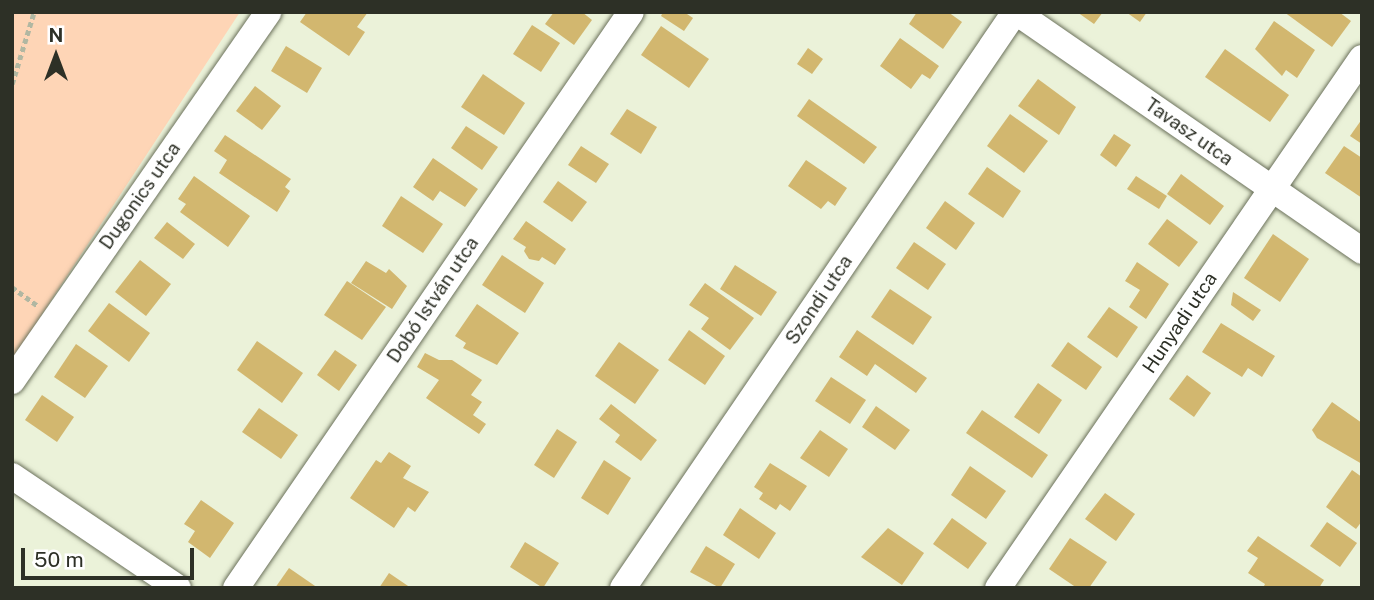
<!DOCTYPE html>
<meta charset="utf-8">
<style>
body{margin:0}
#map{position:relative;width:1374px;height:600px;overflow:hidden;background:#ebf2d9;font-family:"Public Sans",sans-serif}
div>[style]{position:absolute}
.green>*{inset:0;background:#fed5b6}
.building>*{inset:0;background:#d2b76f}
.path>*{height:4.5px;margin-top:-2.25px;transform-origin:0;background:repeating-linear-gradient(90deg,#b1b7a2 0 5px,transparent 0 8.5px)}
.roads{filter:drop-shadow(0 0 2px #6b715b) drop-shadow(0 0 2px #6b715b)}
.minor>*{height:26px;margin:-13px;padding:0 13px;transform-origin:13px;border-radius:13px;background:#fff}
span{translate:-50% -50%;white-space:nowrap;text-align:center;line-height:1.15;-webkit-text-stroke:5px #fff;paint-order:stroke}
.street-label{font-size:19px;color:#2d3026}
.frame{position:absolute;inset:0;border:14px solid #2d3026;pointer-events:none}
.north{position:absolute;left:21px;top:21px;width:70px;height:70px;-webkit-text-stroke:5px #fff;paint-order:stroke;rotate:0deg;font-size:19px;font-weight:700;line-height:28px;text-align:center;color:#2d3026}
.north::after{content:'';display:block;margin:auto;width:24px;height:32px;background:#2d3026;clip-path:polygon(50% 0,100% 100%,50% 72%,0 100%)}
.scale{position:absolute;left:21px;top:548px;width:173px;height:32px;box-sizing:border-box;border:4px solid #2d3026;border-top:0;padding-left:9px;font-size:21px;line-height:24px;white-space:nowrap;color:#2d3026;-webkit-text-stroke:5px #fff;paint-order:stroke}
</style>
<div id="map">
<div class="green">
<i style="clip-path:polygon(12px 12px,240px 12px,12px 360px)"></i>
</div>
<div class="building">
<i style="clip-path:polygon(307px 12px,368px 12px,357px 27px,365px 32px,349px 56px,300px 22px)"></i>
<i style="clip-path:polygon(554px 12px,582px 12px,592px 20px,574px 45px,545px 24px)"></i>
<i style="clip-path:polygon(663px 12px,684px 12px,693px 18px,684px 31px,661px 16px)"></i>
<i style="clip-path:polygon(917px 12px,948px 12px,962px 22px,943px 49px,909px 24px)"></i>
<i style="clip-path:polygon(1077px 12px,1103px 12px,1094px 24px)"></i>
<i style="clip-path:polygon(1126px 12px,1147px 12px,1140px 22px)"></i>
<i style="clip-path:polygon(1284px 12px,1339px 12px,1351px 21px,1332px 47px)"></i>
<i style="clip-path:polygon(1274px 21px,1315px 50px,1297px 78px,1286px 70px,1282px 76px,1255px 49px)"></i>
<i style="clip-path:polygon(532px 25px,560px 43px,541px 72px,513px 54px)"></i>
<i style="clip-path:polygon(661px 26px,709px 59px,689px 88px,641px 55px)"></i>
<i style="clip-path:polygon(900px 38px,939px 66px,930px 79px,922px 74px,911px 89px,880px 66px)"></i>
<i style="clip-path:polygon(286px 46px,322px 68px,307px 93px,271px 71px)"></i>
<i style="clip-path:polygon(808px 48px,823px 59px,812px 74px,797px 64px)"></i>
<i style="clip-path:polygon(1225px 49px,1289px 95px,1270px 122px,1205px 77px)"></i>
<i style="clip-path:polygon(483px 74px,525px 103px,504px 135px,461px 107px)"></i>
<i style="clip-path:polygon(1038px 79px,1076px 107px,1059px 135px,1018px 106px)"></i>
<i style="clip-path:polygon(255px 86px,281px 106px,262px 130px,236px 111px)"></i>
<i style="clip-path:polygon(809px 99px,877px 147px,864px 164px,797px 116px)"></i>
<i style="clip-path:polygon(627px 109px,657px 127px,641px 154px,610px 134px)"></i>
<i style="clip-path:polygon(1010px 114px,1048px 141px,1024px 173px,987px 146px)"></i>
<i style="clip-path:polygon(1362px 119px,1362px 144px,1350px 136px)"></i>
<i style="clip-path:polygon(466px 126px,498px 147px,482px 170px,451px 148px)"></i>
<i style="clip-path:polygon(1114px 134px,1131px 145px,1116px 167px,1100px 155px)"></i>
<i style="clip-path:polygon(225px 135px,291px 179px,285px 187px,290px 191px,277px 212px,219px 173px,227px 160px,214px 151px)"></i>
<i style="clip-path:polygon(581px 146px,609px 164px,596px 183px,568px 165px)"></i>
<i style="clip-path:polygon(1344px 146px,1362px 158px,1362px 198px,1325px 173px)"></i>
<i style="clip-path:polygon(433px 158px,478px 189px,465px 207px,440px 191px,433px 201px,413px 187px)"></i>
<i style="clip-path:polygon(806px 160px,847px 188px,835px 206px,828px 201px,821px 209px,788px 186px)"></i>
<i style="clip-path:polygon(987px 167px,1021px 191px,1003px 218px,968px 194px)"></i>
<i style="clip-path:polygon(1181px 174px,1224px 206px,1210px 225px,1167px 194px)"></i>
<i style="clip-path:polygon(194px 176px,250px 216px,228px 247px,180px 212px,186px 204px,178px 199px)"></i>
<i style="clip-path:polygon(1136px 176px,1167px 196px,1159px 209px,1127px 189px)"></i>
<i style="clip-path:polygon(558px 181px,587px 202px,572px 222px,543px 202px)"></i>
<i style="clip-path:polygon(401px 196px,443px 224px,423px 253px,382px 226px)"></i>
<i style="clip-path:polygon(945px 201px,975px 223px,956px 250px,926px 228px)"></i>
<i style="clip-path:polygon(1167px 219px,1198px 242px,1179px 267px,1148px 244px)"></i>
<i style="clip-path:polygon(526px 221px,566px 249px,555px 265px,542px 257px,539px 261px,529px 259px,524px 251px,526px 247px,513px 239px)"></i>
<i style="clip-path:polygon(167px 222px,195px 244px,183px 259px,154px 238px)"></i>
<i style="clip-path:polygon(1273px 234px,1309px 259px,1280px 302px,1244px 278px)"></i>
<i style="clip-path:polygon(914px 242px,946px 264px,928px 290px,896px 268px)"></i>
<i style="clip-path:polygon(502px 255px,544px 283px,525px 313px,482px 285px)"></i>
<i style="clip-path:polygon(140px 260px,171px 284px,146px 316px,115px 292px)"></i>
<i style="clip-path:polygon(366px 261px,386px 273px,389px 269px,407px 286px,392px 309px,351px 283px)"></i>
<i style="clip-path:polygon(1137px 262px,1169px 284px,1146px 319px,1129px 307px,1140px 290px,1125px 281px)"></i>
<i style="clip-path:polygon(735px 265px,777px 292px,761px 316px,720px 289px)"></i>
<i style="clip-path:polygon(347px 281px,386px 307px,362px 340px,324px 315px)"></i>
<i style="clip-path:polygon(705px 283px,754px 318px,730px 350px,701px 329px,709px 318px,689px 305px)"></i>
<i style="clip-path:polygon(890px 289px,932px 317px,913px 345px,871px 317px)"></i>
<i style="clip-path:polygon(1233px 292px,1261px 310px,1253px 321px,1231px 305px)"></i>
<i style="clip-path:polygon(109px 303px,150px 333px,129px 362px,88px 331px)"></i>
<i style="clip-path:polygon(477px 304px,519px 333px,497px 365px,463px 348px,466px 343px,455px 336px)"></i>
<i style="clip-path:polygon(1109px 307px,1138px 327px,1117px 358px,1087px 337px)"></i>
<i style="clip-path:polygon(1221px 323px,1275px 356px,1262px 377px,1248px 368px,1242px 377px,1202px 352px)"></i>
<i style="clip-path:polygon(689px 330px,725px 356px,705px 385px,668px 360px)"></i>
<i style="clip-path:polygon(857px 330px,927px 378px,916px 393px,875px 364px,867px 376px,839px 357px)"></i>
<i style="clip-path:polygon(257px 341px,303px 373px,282px 403px,237px 370px)"></i>
<i style="clip-path:polygon(619px 342px,659px 370px,635px 404px,595px 376px)"></i>
<i style="clip-path:polygon(1068px 342px,1102px 367px,1086px 390px,1051px 366px)"></i>
<i style="clip-path:polygon(76px 344px,108px 366px,85px 398px,54px 377px)"></i>
<i style="clip-path:polygon(335px 350px,357px 365px,339px 391px,317px 375px)"></i>
<i style="clip-path:polygon(425px 353px,439px 360px,452px 360px,482px 380px,471px 395px,482px 402px,473px 415px,486px 424px,479px 434px,426px 398px,439px 380px,417px 367px)"></i>
<i style="clip-path:polygon(1187px 375px,1211px 393px,1194px 417px,1169px 399px)"></i>
<i style="clip-path:polygon(831px 377px,866px 400px,850px 424px,815px 401px)"></i>
<i style="clip-path:polygon(1038px 383px,1062px 400px,1039px 434px,1014px 417px)"></i>
<i style="clip-path:polygon(42px 395px,74px 417px,57px 442px,25px 420px)"></i>
<i style="clip-path:polygon(1332px 402px,1362px 423px,1362px 464px,1317px 438px,1312px 430px)"></i>
<i style="clip-path:polygon(611px 404px,657px 440px,641px 461px,615px 442px,620px 435px,599px 419px)"></i>
<i style="clip-path:polygon(876px 406px,910px 430px,895px 450px,862px 427px)"></i>
<i style="clip-path:polygon(259px 408px,298px 435px,281px 459px,242px 432px)"></i>
<i style="clip-path:polygon(982px 410px,1048px 455px,1032px 478px,966px 433px)"></i>
<i style="clip-path:polygon(557px 429px,577px 442px,554px 478px,534px 465px)"></i>
<i style="clip-path:polygon(820px 430px,848px 449px,829px 477px,800px 458px)"></i>
<i style="clip-path:polygon(389px 452px,411px 466px,403px 478px,429px 492px,415px 512px,408px 507px,394px 528px,350px 498px,376px 460px,381px 463px)"></i>
<i style="clip-path:polygon(604px 460px,631px 478px,608px 515px,581px 498px)"></i>
<i style="clip-path:polygon(770px 463px,807px 486px,790px 511px,780px 504px,776px 510px,759px 499px,763px 493px,754px 487px)"></i>
<i style="clip-path:polygon(970px 466px,1006px 491px,986px 519px,951px 495px)"></i>
<i style="clip-path:polygon(1352px 470px,1362px 477px,1362px 521px,1356px 529px,1326px 507px)"></i>
<i style="clip-path:polygon(1105px 493px,1135px 514px,1116px 541px,1085px 519px)"></i>
<i style="clip-path:polygon(201px 500px,234px 523px,210px 558px,188px 542px,195px 531px,184px 524px)"></i>
<i style="clip-path:polygon(740px 508px,776px 533px,759px 559px,723px 535px)"></i>
<i style="clip-path:polygon(952px 518px,987px 543px,968px 569px,933px 544px)"></i>
<i style="clip-path:polygon(1327px 522px,1357px 543px,1340px 567px,1310px 546px)"></i>
<i style="clip-path:polygon(888px 528px,924px 553px,902px 585px,861px 557px)"></i>
<i style="clip-path:polygon(1258px 536px,1324px 580px,1319px 588px,1263px 588px,1265px 584px,1248px 573px,1258px 558px,1247px 551px)"></i>
<i style="clip-path:polygon(1070px 538px,1107px 562px,1089px 588px,1077px 588px,1049px 569px)"></i>
<i style="clip-path:polygon(525px 542px,559px 563px,543px 588px,510px 567px)"></i>
<i style="clip-path:polygon(706px 546px,735px 564px,720px 588px,690px 572px)"></i>
<i style="clip-path:polygon(289px 568px,318px 588px,275px 588px)"></i>
<i style="clip-path:polygon(389px 573px,411px 588px,379px 588px)"></i>
</div>
<div class="path">
<i style="left:12px;top:84px;width:75px;rotate:-73deg"></i>
<i style="left:12px;top:287px;width:31px;rotate:36deg"></i>
</div>
<div class="roads">
<div class="minor">
<i style="left:1016px;top:12px;width:421px;rotate:34.6deg"></i>
<i style="left:12px;top:381px;width:449px;rotate:-55.2deg"></i>
<i style="left:12px;top:476px;width:200px;rotate:34deg"></i>
<i style="left:236px;top:588px;width:698px;rotate:-55.56deg"></i>
<i style="left:623px;top:588px;width:697px;rotate:-55.76deg"></i>
<i style="left:998px;top:588px;width:643px;rotate:-55.52deg"></i>
</div>
</div>
<div class="street-label">
<span style="left:1189px;top:132px;rotate:35deg">Tavasz utca</span>
<span style="left:140px;top:196px;rotate:-55deg">Dugonics utca</span>
<span style="left:433px;top:300px;rotate:-56deg">Dobó István utca</span>
<span style="left:819px;top:300px;rotate:-56deg">Szondi utca</span>
<span style="left:1180px;top:323px;rotate:-56deg">Hunyadi utca</span>
</div>
<div class="frame"></div>
<div class="north">N</div>
<div class="scale">50 m</div>
</div>
